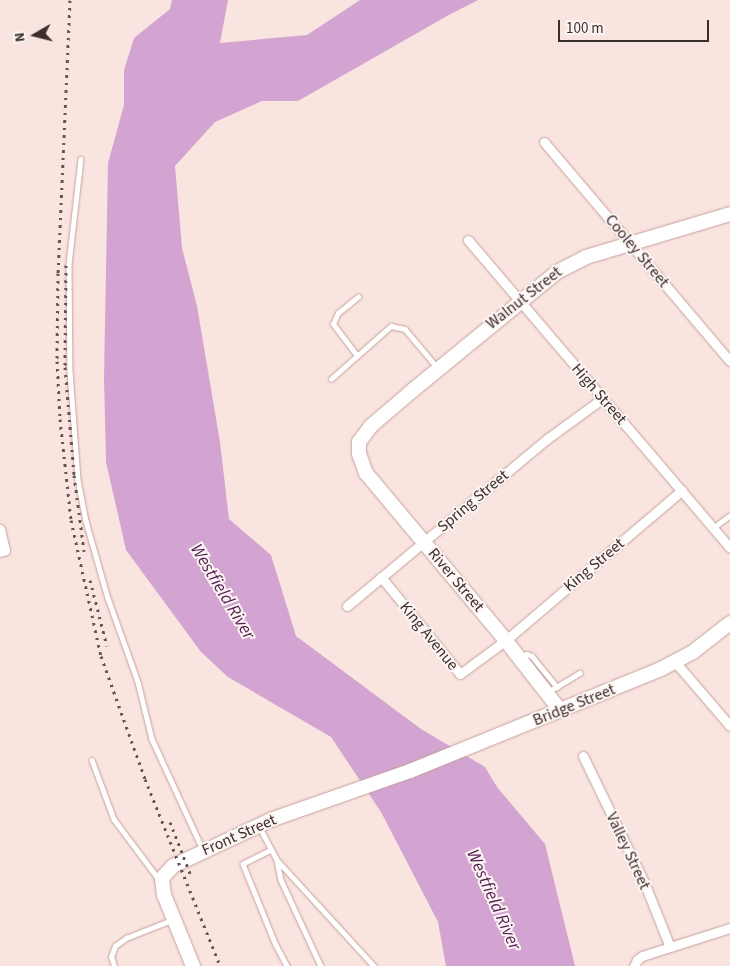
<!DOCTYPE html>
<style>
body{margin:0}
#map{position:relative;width:730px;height:966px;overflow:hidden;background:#fae4df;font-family:"Source Sans 3",sans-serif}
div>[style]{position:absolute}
.water>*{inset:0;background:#d3a4d2}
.roads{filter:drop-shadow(0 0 1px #c4a29c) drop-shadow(0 0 1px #c4a29c)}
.lane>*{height:4.5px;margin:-2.25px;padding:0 2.25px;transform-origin:2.25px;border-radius:2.25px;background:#fff}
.street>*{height:9px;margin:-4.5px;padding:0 4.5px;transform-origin:4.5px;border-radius:4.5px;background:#fff}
.secondary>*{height:14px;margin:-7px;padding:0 7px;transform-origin:7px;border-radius:7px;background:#fff}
.rail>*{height:3px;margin-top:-1.5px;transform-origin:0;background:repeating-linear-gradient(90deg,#665653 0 2.5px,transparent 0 7.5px)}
span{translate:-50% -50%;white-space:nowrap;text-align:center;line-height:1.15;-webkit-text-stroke:4px #fcf5f3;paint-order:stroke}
.street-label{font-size:16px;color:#3c2e2b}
.water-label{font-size:18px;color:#531d54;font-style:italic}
.north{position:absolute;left:10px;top:10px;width:50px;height:50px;-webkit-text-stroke:4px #fcf5f3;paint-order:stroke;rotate:262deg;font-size:14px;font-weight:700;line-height:20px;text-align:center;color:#3c2e2b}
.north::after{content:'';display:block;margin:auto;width:18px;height:22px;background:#3c2e2b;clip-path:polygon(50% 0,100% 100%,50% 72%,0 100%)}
.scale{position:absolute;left:558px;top:20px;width:151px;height:22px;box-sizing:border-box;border:2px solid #3c2e2b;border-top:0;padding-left:6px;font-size:15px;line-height:18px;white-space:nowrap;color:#3c2e2b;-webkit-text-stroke:4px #fcf5f3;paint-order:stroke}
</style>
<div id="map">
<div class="water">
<i style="clip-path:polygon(172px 0,228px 0,220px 43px,307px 35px,360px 0,478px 0,447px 16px,298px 101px,262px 101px,215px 122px,175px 166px,182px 248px,197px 306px,220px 442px,229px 519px,271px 555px,296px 636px,421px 729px,485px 767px,497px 787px,545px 844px,575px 966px,446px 966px,438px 922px,381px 812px,331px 737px,228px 677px,201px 652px,126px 550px,106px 462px,104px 378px,108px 163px,124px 105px,124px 70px,134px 38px,170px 9px)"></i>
</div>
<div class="roads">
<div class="lane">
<i style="left:81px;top:159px;width:107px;rotate:96.5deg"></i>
<i style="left:69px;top:265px;width:106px;rotate:89.5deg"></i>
<i style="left:70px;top:371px;width:109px;rotate:85.8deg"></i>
<i style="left:78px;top:480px;width:42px;rotate:79deg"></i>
<i style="left:86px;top:521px;width:80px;rotate:74.1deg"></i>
<i style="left:108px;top:598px;width:89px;rotate:70.3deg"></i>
<i style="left:138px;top:682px;width:59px;rotate:76.2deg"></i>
<i style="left:152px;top:739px;width:122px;rotate:65.3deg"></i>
<i style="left:357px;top:356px;width:40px;rotate:-127deg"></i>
<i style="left:333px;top:324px;width:12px;rotate:-66deg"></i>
<i style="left:338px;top:313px;width:26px;rotate:-39deg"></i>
<i style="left:331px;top:379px;width:80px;rotate:-41.5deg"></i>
<i style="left:391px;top:326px;width:14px;rotate:12deg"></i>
<i style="left:405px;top:329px;width:50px;rotate:49.9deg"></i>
<i style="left:713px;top:528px;width:21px;rotate:-37deg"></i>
<i style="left:522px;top:656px;width:5px;rotate:-22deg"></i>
<i style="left:527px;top:654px;width:5px;rotate:22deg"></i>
<i style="left:532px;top:656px;width:40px;rotate:51deg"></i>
<i style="left:548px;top:692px;width:37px;rotate:-31deg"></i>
<i style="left:92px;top:760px;width:63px;rotate:69.6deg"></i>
<i style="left:114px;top:819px;width:74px;rotate:53.3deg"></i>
<i style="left:259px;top:826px;width:38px;rotate:62deg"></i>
<i style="left:277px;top:860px;width:144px;rotate:47.5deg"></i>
<i style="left:271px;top:850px;width:31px;rotate:153deg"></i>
<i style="left:243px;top:864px;width:85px;rotate:67.9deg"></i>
<i style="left:275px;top:943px;width:26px;rotate:62deg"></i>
<i style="left:277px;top:861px;width:19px;rotate:78deg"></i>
<i style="left:281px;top:880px;width:95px;rotate:65.1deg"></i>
<i style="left:114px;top:966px;width:9px;rotate:-108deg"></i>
<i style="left:111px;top:957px;width:12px;rotate:-70deg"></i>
<i style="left:115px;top:946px;width:14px;rotate:-36deg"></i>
<i style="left:126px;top:938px;width:49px;rotate:-21.4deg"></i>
</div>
<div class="street">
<i style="left:544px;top:142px;width:287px;rotate:49.7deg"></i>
<i style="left:468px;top:240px;width:404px;rotate:49.6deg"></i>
<i style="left:0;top:529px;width:22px;rotate:77deg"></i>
<i style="left:5px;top:550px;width:5px;rotate:158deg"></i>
<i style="left:381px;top:577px;width:125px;rotate:50.8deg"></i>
<i style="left:460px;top:674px;width:57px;rotate:-36.5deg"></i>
<i style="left:506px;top:640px;width:231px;rotate:-40.4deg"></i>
<i style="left:347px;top:606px;width:261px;rotate:-39.9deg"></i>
<i style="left:547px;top:439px;width:69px;rotate:-36.2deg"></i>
<i style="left:676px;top:663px;width:83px;rotate:49.4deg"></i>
<i style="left:583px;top:756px;width:140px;rotate:64.2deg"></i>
<i style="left:644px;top:882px;width:70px;rotate:68.2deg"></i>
<i style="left:634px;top:966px;width:7px;rotate:-63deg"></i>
<i style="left:637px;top:960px;width:6px;rotate:-39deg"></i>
<i style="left:642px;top:956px;width:92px;rotate:-17.7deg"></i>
</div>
<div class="secondary">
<i style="left:560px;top:710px;width:93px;rotate:-128deg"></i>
<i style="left:503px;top:637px;width:214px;rotate:-129.9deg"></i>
<i style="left:366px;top:473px;width:20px;rotate:-110deg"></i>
<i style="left:359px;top:454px;width:12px;rotate:-90deg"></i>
<i style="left:359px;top:442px;width:20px;rotate:-53deg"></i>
<i style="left:371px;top:426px;width:55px;rotate:-40.6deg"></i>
<i style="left:413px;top:390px;width:186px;rotate:-39.3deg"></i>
<i style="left:557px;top:272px;width:33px;rotate:-27deg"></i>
<i style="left:586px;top:257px;width:150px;rotate:-16.6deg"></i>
<i style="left:193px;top:966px;width:77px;rotate:-112.2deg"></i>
<i style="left:164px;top:895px;width:17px;rotate:-97deg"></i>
<i style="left:162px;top:878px;width:16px;rotate:-47deg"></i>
<i style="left:173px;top:866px;width:110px;rotate:-25.2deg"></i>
<i style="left:273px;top:819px;width:145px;rotate:-19.3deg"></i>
<i style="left:410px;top:771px;width:271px;rotate:-22.1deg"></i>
<i style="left:661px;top:669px;width:36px;rotate:-28deg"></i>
<i style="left:693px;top:652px;width:47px;rotate:-38.1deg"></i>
</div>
</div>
<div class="rail">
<i style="left:70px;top:0;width:273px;rotate:92.5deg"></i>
<i style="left:58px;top:273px;width:88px;rotate:90.7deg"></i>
<i style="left:57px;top:361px;width:58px;rotate:87deg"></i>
<i style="left:60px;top:419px;width:102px;rotate:83.8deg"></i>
<i style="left:71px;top:520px;width:139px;rotate:77.6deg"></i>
<i style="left:101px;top:656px;width:131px;rotate:70.3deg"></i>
<i style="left:145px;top:779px;width:201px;rotate:68.1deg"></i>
<i style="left:66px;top:265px;width:102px;rotate:90.6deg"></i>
<i style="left:65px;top:367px;width:108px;rotate:85.2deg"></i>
<i style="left:74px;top:475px;width:77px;rotate:82.5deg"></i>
<i style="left:90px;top:580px;width:68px;rotate:75.6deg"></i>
<i style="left:170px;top:822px;width:58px;rotate:68.7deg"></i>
</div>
<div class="street-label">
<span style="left:637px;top:251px;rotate:50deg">Cooley Street</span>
<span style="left:524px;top:298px;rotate:-38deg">Walnut Street</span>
<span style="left:599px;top:394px;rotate:49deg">High Street</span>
<span style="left:473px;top:501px;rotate:-40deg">Spring Street</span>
<span style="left:594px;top:565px;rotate:-40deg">King Street</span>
<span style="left:456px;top:580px;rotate:50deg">River Street</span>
<span style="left:429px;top:636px;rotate:51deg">King Avenue</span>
<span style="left:574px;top:705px;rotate:-22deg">Bridge Street</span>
<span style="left:239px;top:835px;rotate:-24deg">Front Street</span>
<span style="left:628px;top:851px;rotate:65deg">Valley Street</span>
</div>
<div class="water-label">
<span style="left:222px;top:592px;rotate:59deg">Westfield River</span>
<span style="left:493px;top:900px;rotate:66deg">Westfield River</span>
</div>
<div class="north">N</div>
<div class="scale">100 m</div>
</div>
